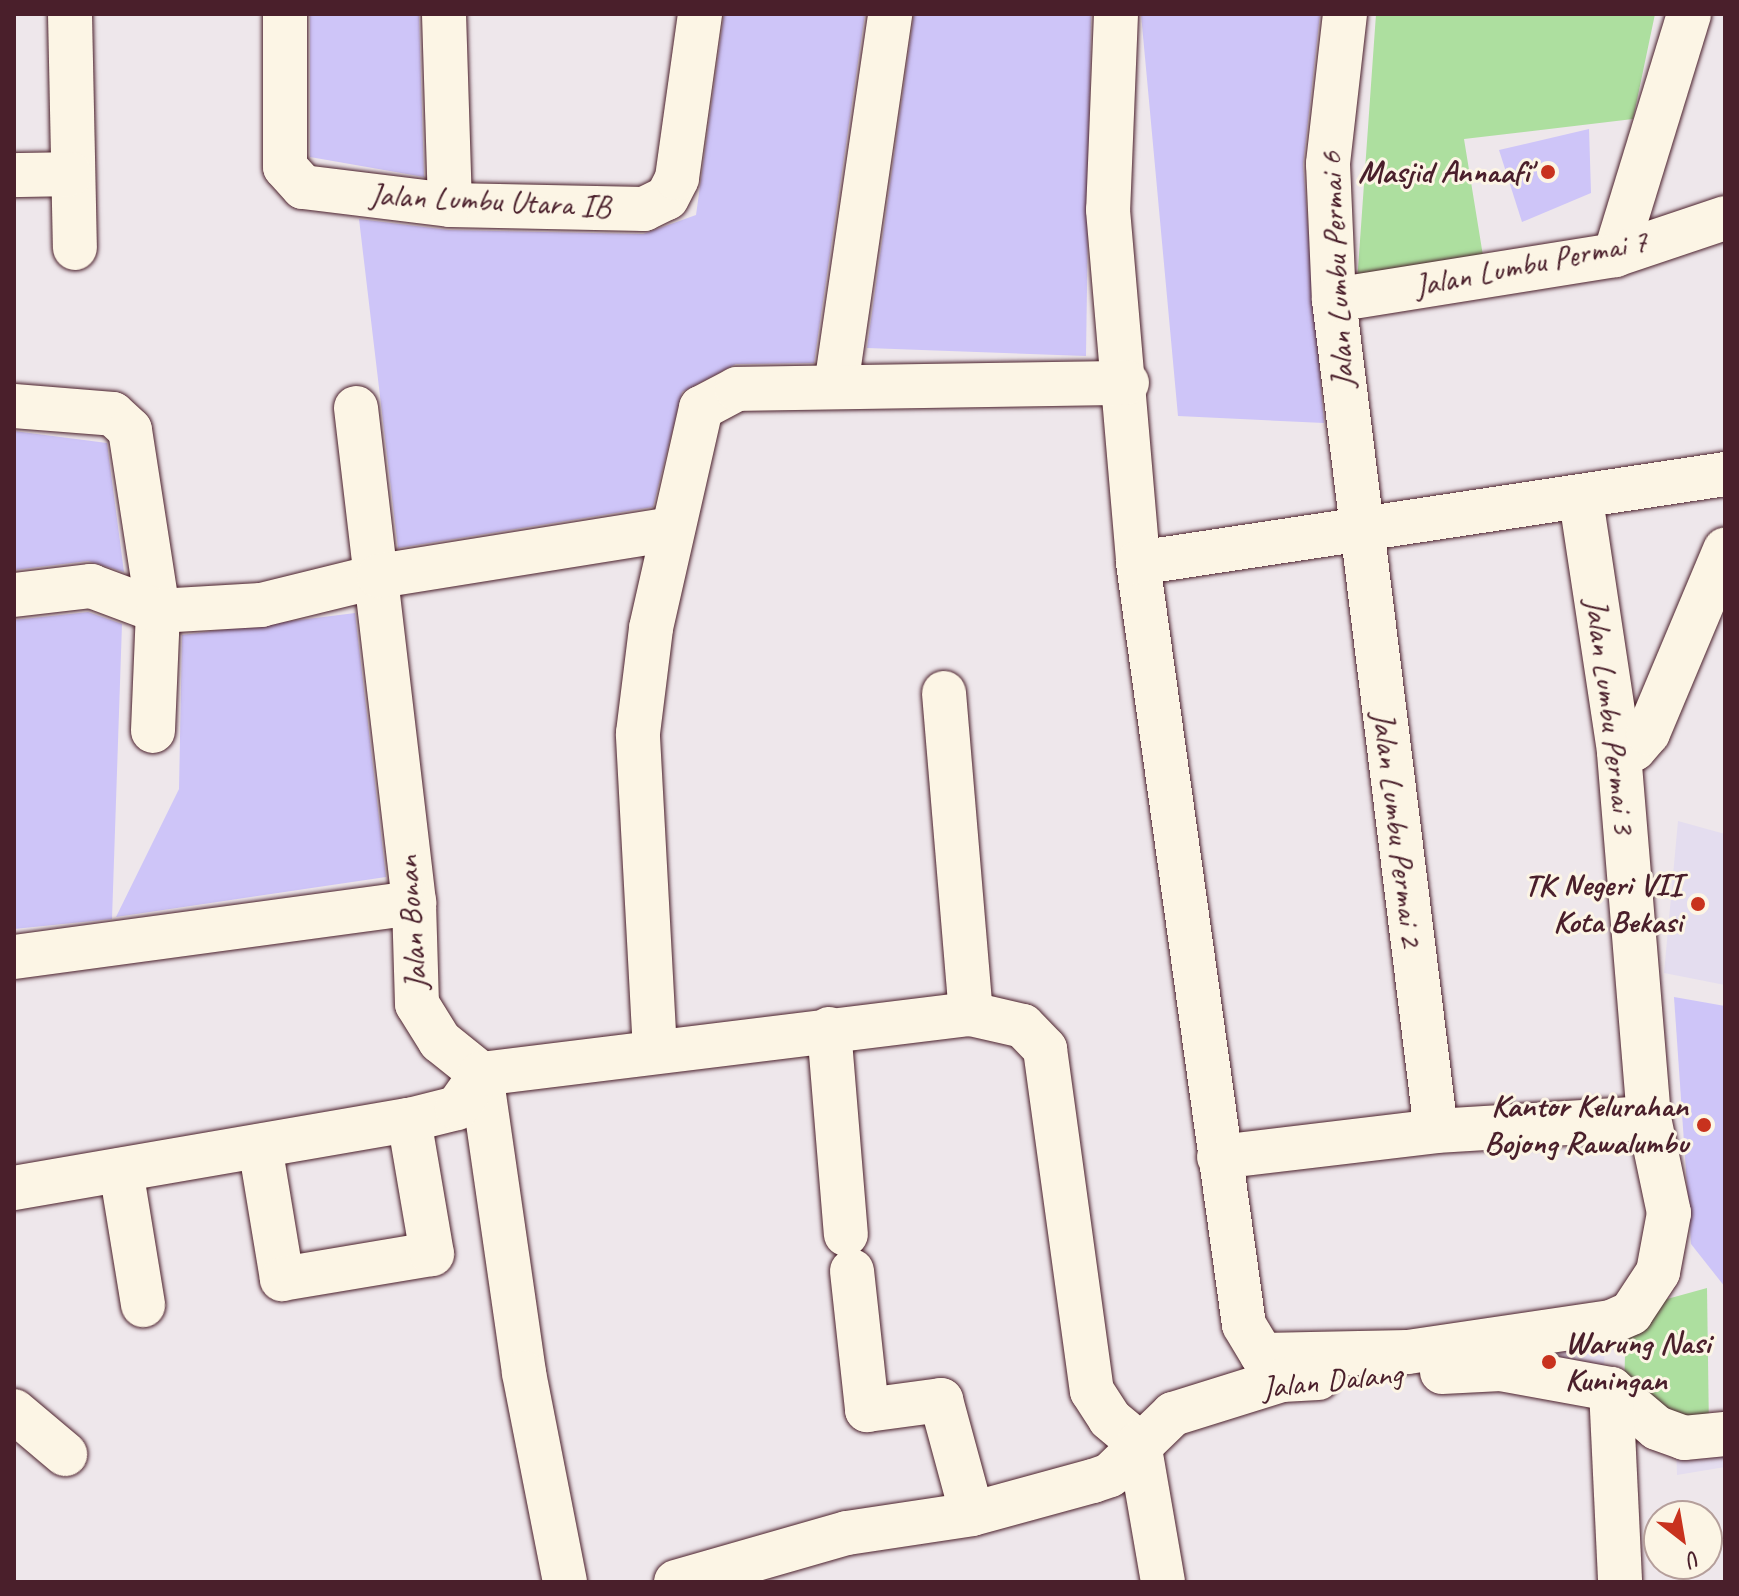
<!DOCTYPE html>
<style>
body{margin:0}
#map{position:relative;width:1739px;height:1596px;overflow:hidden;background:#eee7eb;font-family:Caveat,sans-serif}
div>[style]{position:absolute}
.built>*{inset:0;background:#e4ddef}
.green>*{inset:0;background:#addf9f}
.building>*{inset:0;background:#cec5f8}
.roads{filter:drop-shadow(0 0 2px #4a1f2b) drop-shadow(0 0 2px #4a1f2b)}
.minor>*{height:44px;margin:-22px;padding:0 22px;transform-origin:22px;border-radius:22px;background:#fcf5e5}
.dots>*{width:22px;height:22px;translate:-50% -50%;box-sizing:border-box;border:4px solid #fcf5e5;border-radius:50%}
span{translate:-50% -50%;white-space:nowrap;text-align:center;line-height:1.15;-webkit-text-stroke:6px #fcf5e5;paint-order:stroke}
.poi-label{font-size:32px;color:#4a1f2b;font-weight:700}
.right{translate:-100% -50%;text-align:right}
.left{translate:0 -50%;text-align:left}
.street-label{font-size:32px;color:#4a1f2b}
.frame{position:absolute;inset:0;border:16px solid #4a1f2b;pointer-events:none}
.north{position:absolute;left:1643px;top:1500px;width:80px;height:80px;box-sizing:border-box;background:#fcf5e5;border:2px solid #b59f9b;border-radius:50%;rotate:149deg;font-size:22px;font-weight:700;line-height:32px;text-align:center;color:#4a1f2b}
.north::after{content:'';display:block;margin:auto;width:28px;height:36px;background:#c8321e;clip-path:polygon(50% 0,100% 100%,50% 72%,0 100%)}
</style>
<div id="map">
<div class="built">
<i style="clip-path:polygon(1678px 821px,1725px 834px,1725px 985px,1664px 973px)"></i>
<i style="clip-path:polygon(1605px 1330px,1604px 1376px,1505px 1364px)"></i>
<i style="clip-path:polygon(1676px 1441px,1725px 1441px,1725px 1467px,1677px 1475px)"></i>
</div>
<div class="green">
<i style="clip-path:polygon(1376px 14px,1655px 14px,1633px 119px,1464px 139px,1485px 268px,1357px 283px)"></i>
<i style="clip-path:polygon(1707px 1288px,1709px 1431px,1624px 1387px,1626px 1327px,1649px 1304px)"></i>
</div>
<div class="building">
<i style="clip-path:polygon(310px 14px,419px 14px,424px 177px,310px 157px)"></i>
<i style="clip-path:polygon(724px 14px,865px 14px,814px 363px,736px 364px,682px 392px,653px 507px,398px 548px,359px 219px,449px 230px,643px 234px,696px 215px)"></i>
<i style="clip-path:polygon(914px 14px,1091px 14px,1086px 356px,867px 348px)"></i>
<i style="clip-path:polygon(1141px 14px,1320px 14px,1303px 165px,1324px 423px,1178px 416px)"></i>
<i style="clip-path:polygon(1589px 129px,1591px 193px,1522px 222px,1499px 150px)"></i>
<i style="clip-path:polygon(14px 431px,107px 443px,124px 572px,88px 561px,14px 570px)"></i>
<i style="clip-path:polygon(88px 612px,122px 624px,112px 919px,14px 929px,14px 620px)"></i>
<i style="clip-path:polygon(355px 613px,386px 877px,116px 917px,179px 789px,182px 635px)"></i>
<i style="clip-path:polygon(1674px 997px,1725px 1006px,1725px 1287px,1691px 1244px)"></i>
</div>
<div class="roads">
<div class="minor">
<i style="left:70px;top:14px;width:234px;rotate:88.8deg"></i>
<i style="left:285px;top:14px;width:153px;rotate:90deg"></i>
<i style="left:285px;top:167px;width:27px;rotate:48deg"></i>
<i style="left:303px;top:187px;width:148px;rotate:7deg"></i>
<i style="left:450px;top:205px;width:194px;rotate:1.2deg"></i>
<i style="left:644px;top:209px;width:25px;rotate:-26deg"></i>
<i style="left:667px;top:198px;width:22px;rotate:-63deg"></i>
<i style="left:677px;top:178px;width:166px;rotate:-82deg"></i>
<i style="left:444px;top:14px;width:191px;rotate:88.2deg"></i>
<i style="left:1116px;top:14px;width:196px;rotate:92.3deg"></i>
<i style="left:1108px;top:210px;width:354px;rotate:85.1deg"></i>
<i style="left:1138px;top:563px;width:769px;rotate:82.08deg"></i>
<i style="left:1244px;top:1325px;width:35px;rotate:59deg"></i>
<i style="left:1262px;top:1355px;width:146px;rotate:-1.2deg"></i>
<i style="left:1408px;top:1352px;width:205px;rotate:-8.4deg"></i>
<i style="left:1611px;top:1322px;width:22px;rotate:-24deg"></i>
<i style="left:1631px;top:1313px;width:49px;rotate:-56.6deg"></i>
<i style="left:1658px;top:1272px;width:60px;rotate:-79.4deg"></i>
<i style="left:1669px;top:1213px;width:97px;rotate:-101.9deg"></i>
<i style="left:1649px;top:1118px;width:368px;rotate:-94.7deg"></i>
<i style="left:1619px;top:751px;width:253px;rotate:-98.6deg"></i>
<i style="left:1345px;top:14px;width:151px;rotate:96.5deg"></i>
<i style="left:1328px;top:164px;width:136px;rotate:87.5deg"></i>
<i style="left:1334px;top:300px;width:837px;rotate:83deg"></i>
<i style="left:14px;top:175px;width:56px;rotate:-1deg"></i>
<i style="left:1615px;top:255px;width:252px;rotate:-72.9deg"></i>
<i style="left:1334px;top:300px;width:285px;rotate:-9.1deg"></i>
<i style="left:1615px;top:255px;width:116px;rotate:-18.6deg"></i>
<i style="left:836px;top:386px;width:376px;rotate:-81.7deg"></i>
<i style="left:14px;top:406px;width:99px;rotate:4.6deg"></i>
<i style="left:113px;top:414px;width:23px;rotate:43deg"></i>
<i style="left:130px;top:430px;width:183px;rotate:81.2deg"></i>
<i style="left:158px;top:611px;width:120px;rotate:92.4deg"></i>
<i style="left:356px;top:408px;width:498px;rotate:83.3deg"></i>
<i style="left:414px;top:903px;width:101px;rotate:88.3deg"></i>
<i style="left:417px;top:1004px;width:44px;rotate:58.1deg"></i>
<i style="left:440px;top:1041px;width:53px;rotate:38.8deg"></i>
<i style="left:481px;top:1074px;width:302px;rotate:81.8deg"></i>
<i style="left:524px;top:1373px;width:213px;rotate:78.9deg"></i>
<i style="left:1138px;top:563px;width:594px;rotate:-8.62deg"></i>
<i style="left:14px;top:595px;width:78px;rotate:-6.7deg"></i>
<i style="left:91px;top:586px;width:72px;rotate:20.5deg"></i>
<i style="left:158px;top:611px;width:103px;rotate:-3.3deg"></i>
<i style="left:261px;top:605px;width:122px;rotate:-13.8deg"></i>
<i style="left:379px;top:576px;width:297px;rotate:-9.1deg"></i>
<i style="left:944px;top:693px;width:322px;rotate:85.2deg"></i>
<i style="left:1619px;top:751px;width:15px;rotate:-8deg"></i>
<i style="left:1634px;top:749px;width:21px;rotate:-49deg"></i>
<i style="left:1648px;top:733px;width:199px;rotate:-67.2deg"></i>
<i style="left:14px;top:957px;width:404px;rotate:-7.7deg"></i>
<i style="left:829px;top:1029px;width:206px;rotate:85.3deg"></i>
<i style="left:655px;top:1051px;width:318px;rotate:-93.1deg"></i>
<i style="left:638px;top:733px;width:106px;rotate:-82.9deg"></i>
<i style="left:651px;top:628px;width:226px;rotate:-77.2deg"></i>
<i style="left:701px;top:408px;width:41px;rotate:-27.8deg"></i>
<i style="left:737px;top:389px;width:390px;rotate:-0.9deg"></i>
<i style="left:260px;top:1146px;width:135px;rotate:80.6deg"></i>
<i style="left:282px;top:1279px;width:152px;rotate:-9.5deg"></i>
<i style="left:432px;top:1254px;width:136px;rotate:-99.7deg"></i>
<i style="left:1219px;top:1157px;width:219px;rotate:-6.8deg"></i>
<i style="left:1436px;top:1131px;width:213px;rotate:-3.5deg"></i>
<i style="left:121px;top:1170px;width:137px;rotate:80.7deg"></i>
<i style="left:14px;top:1188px;width:401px;rotate:-9.8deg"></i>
<i style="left:409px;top:1120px;width:49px;rotate:-14deg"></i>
<i style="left:457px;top:1108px;width:42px;rotate:-54.8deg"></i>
<i style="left:481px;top:1074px;width:494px;rotate:-7deg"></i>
<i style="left:971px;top:1014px;width:53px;rotate:13deg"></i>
<i style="left:1023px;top:1026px;width:32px;rotate:46deg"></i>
<i style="left:1045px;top:1049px;width:345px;rotate:82.2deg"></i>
<i style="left:1092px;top:1391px;width:33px;rotate:57deg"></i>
<i style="left:1110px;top:1419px;width:38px;rotate:40deg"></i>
<i style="left:1139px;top:1443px;width:141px;rotate:80.2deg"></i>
<i style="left:852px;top:1271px;width:140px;rotate:83.8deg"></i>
<i style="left:867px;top:1410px;width:75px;rotate:-7.7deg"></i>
<i style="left:941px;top:1400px;width:118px;rotate:74.8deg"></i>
<i style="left:1442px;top:1372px;width:59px;rotate:-2.9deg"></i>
<i style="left:1501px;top:1369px;width:112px;rotate:10.3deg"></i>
<i style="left:1611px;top:1389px;width:60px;rotate:40.3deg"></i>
<i style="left:1657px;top:1428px;width:29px;rotate:20deg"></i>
<i style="left:1684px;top:1438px;width:41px;rotate:-5.6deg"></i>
<i style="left:1611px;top:1389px;width:192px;rotate:87.3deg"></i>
<i style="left:14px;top:1411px;width:67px;rotate:40.1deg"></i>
<i style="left:676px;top:1582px;width:178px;rotate:-16deg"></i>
<i style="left:847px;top:1533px;width:126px;rotate:-8.6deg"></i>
<i style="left:972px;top:1514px;width:125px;rotate:-15.3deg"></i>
<i style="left:1093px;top:1481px;width:18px;rotate:-19deg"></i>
<i style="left:1110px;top:1475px;width:88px;rotate:-44.1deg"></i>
<i style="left:1173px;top:1414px;width:114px;rotate:-17.3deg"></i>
<i style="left:1282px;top:1380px;width:36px;rotate:-3deg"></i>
</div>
</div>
<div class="dots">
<i style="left:1548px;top:172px;background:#c8321e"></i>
<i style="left:1698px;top:904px;background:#c8321e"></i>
<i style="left:1704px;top:1125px;background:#c8321e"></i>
<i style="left:1549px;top:1362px;background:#c8321e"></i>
</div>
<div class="poi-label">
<span class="right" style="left:1532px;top:172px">Masjid Annaafi'</span>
<span class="right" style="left:1682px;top:904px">TK Negeri VII<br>Kota Bekasi</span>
<span class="right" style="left:1688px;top:1125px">Kantor Kelurahan<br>Bojong Rawalumbu</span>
<span class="left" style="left:1565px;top:1362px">Warung Nasi<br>Kuningan</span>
</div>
<div class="street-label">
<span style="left:490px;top:201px;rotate:3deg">Jalan Lumbu Utara IB</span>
<span style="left:1531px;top:264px;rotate:-11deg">Jalan Lumbu Permai 7</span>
<span style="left:1337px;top:270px;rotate:-93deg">Jalan Lumbu Permai 6</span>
<span style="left:1610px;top:716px;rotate:83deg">Jalan Lumbu Permai 3</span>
<span style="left:1397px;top:829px;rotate:83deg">Jalan Lumbu Permai 2</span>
<span style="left:412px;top:923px;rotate:-94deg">Jalan Bonan</span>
<span style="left:1332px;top:1381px;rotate:-6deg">Jalan Dalang</span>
</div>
<div class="frame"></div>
<div class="north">U</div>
</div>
